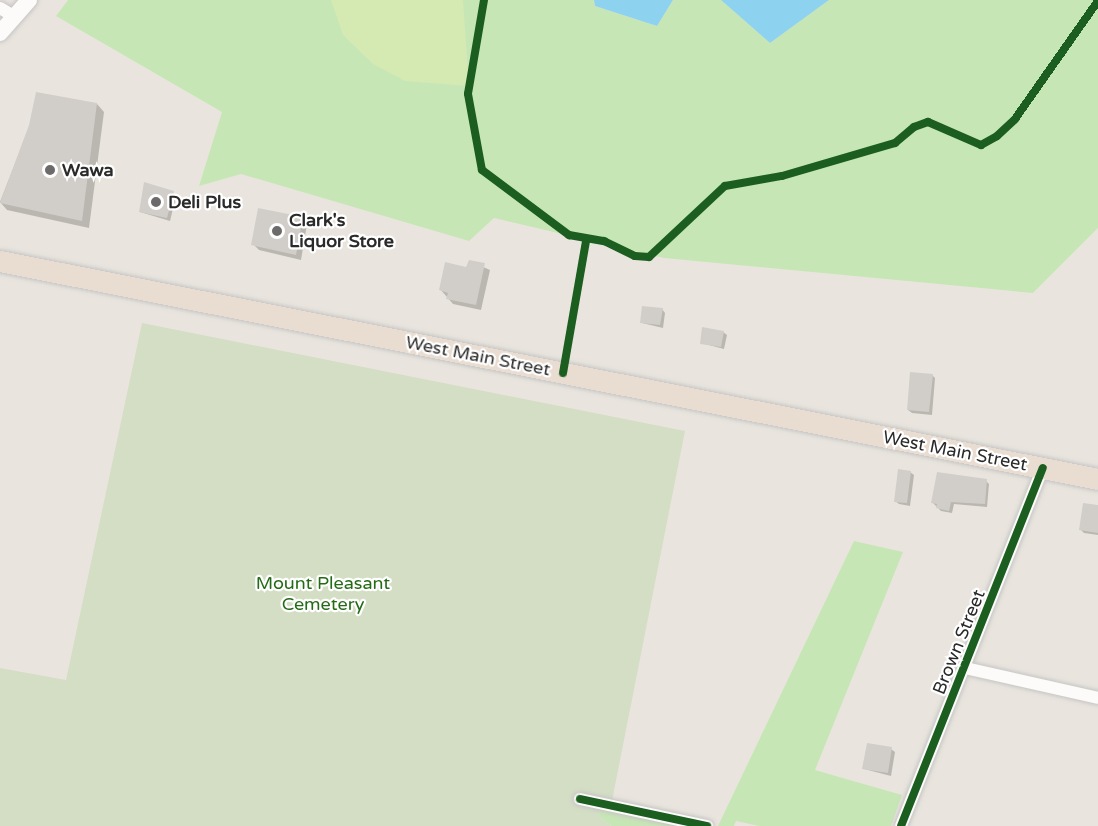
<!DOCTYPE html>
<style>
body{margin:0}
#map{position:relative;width:1098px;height:826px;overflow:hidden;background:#e9e5de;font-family:"Varela Round",sans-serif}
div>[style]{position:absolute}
.green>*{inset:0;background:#c7e6b5}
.cemetery>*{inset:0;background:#d4dec5}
.pitch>*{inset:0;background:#d4eab2}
.water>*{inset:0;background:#8dd2ef}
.shadow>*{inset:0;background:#0003}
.building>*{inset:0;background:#d1ceca}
.roads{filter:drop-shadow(0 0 2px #c6c5c5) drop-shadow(0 0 2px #c6c5c5)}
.street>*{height:12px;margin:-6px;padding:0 6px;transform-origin:6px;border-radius:6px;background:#fcfbfa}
.secondary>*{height:16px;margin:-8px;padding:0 8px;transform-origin:8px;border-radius:8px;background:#fcfbfa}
.highway>*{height:21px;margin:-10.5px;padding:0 10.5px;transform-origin:10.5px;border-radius:10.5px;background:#e9ddd2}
.cycleway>*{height:8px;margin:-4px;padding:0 4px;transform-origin:4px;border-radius:4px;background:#1b5e20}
.dots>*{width:16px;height:16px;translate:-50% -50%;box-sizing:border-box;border:3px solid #fff;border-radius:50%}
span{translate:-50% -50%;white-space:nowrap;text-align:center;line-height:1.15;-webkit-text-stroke:4.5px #fff;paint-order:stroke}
.poi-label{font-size:18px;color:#2a2a2a;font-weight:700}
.left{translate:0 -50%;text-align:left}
.street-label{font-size:18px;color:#2a2a2a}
.park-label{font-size:18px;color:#246b15}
</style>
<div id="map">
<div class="green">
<i style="clip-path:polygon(68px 0,594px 0,595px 6px,657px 26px,673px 0,721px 0,770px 43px,829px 0,1098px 0,1098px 228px,1033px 293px,664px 258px,494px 218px,469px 241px,241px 174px,199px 186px,222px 112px,56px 16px)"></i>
<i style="clip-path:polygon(854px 541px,903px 552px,815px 770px,902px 795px,891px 826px,759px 826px,736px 821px,734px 826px,718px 826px)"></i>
<i style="clip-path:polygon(611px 806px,681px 826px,611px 826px,597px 815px)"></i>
</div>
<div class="cemetery">
<i style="clip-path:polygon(142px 323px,685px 431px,611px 806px,597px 815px,611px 826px,0 826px,0 668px,66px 680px)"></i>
</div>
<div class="pitch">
<i style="clip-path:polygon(331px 0,463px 0,469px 86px,405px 81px,373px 64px,343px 35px)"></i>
</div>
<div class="water">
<i style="clip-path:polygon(594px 0,673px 0,657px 26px,595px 6px)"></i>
<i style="clip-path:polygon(721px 0,829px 0,770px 43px)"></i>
</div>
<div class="shadow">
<i style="clip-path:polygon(97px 104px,104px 112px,89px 228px,7px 210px,0 202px,30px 125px)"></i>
<i style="clip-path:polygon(173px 193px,176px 196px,170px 221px,140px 212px)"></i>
<i style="clip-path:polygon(302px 219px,307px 224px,301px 260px,259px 250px,253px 244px)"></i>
<i style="clip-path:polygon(470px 261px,490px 270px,481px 310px,453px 304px,440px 289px,467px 269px)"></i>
<i style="clip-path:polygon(662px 309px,665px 313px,663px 328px,642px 323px)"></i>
<i style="clip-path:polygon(723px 332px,727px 335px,724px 349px,701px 343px)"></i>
<i style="clip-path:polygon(932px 375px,935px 378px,932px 415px,912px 413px,908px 410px)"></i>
<i style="clip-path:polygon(910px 472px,914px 475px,910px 506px,899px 504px,895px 501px)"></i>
<i style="clip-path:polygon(986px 481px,989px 484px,987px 507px,954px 504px,952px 513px,941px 511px,932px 502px)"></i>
<i style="clip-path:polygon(1098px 506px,1098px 535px,1084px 533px,1081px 530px)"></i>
<i style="clip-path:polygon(891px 749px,895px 752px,891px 776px,864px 769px)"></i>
</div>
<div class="building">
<i style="clip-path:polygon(36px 92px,97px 103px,82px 221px,0 203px,29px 125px)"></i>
<i style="clip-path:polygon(144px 182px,174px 191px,167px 218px,139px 212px)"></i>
<i style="clip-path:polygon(258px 208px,303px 217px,296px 255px,251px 245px)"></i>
<i style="clip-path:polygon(469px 260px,485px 263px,476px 305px,446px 299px,448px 293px,439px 290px,445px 262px,466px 267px)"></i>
<i style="clip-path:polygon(642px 306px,663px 308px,660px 325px,640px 323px)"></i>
<i style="clip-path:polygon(702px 327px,724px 331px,721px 347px,700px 344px)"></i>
<i style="clip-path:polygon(910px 372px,933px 374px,929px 412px,907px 410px)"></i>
<i style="clip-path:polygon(898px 469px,911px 471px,907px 503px,894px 502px)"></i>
<i style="clip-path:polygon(937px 472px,987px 479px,985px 504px,951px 502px,949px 511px,936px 508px,937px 504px,931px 503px)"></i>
<i style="clip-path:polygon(1083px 503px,1098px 505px,1098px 533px,1079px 530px)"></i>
<i style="clip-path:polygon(867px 743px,892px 747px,888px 773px,862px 769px)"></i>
</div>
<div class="roads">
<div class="street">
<i style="left:0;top:8px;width:17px;rotate:31deg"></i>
<i style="left:965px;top:668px;width:136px;rotate:12.7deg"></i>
<i style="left:580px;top:799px;width:130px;rotate:12deg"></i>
<i style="left:901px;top:826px;width:385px;rotate:-68.4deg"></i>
</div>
<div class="secondary">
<i style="left:0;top:33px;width:44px;rotate:-48.7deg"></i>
</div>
<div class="highway">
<i style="left:0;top:261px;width:1119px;rotate:11.23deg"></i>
</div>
</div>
<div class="cycleway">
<i style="left:484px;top:0;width:95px;rotate:99.7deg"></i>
<i style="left:468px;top:94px;width:77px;rotate:79.6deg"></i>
<i style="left:482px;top:170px;width:109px;rotate:36.8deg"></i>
<i style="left:569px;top:235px;width:36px;rotate:10deg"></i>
<i style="left:604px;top:241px;width:34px;rotate:26deg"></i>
<i style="left:635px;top:256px;width:14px;rotate:4deg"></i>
<i style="left:649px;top:257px;width:104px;rotate:-43.1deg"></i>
<i style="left:725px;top:186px;width:58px;rotate:-10deg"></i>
<i style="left:782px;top:176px;width:118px;rotate:-16.3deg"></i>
<i style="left:895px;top:143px;width:25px;rotate:-40deg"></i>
<i style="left:914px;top:127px;width:15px;rotate:-20deg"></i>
<i style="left:928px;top:122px;width:58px;rotate:23.5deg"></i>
<i style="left:981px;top:145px;width:18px;rotate:-29deg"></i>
<i style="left:997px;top:136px;width:25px;rotate:-43deg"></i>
<i style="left:1015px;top:119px;width:144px;rotate:-54.9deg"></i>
<i style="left:563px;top:373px;width:134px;rotate:-80.1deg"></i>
<i style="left:580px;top:799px;width:130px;rotate:12deg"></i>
<i style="left:901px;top:826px;width:385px;rotate:-68.4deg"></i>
</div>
<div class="dots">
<i style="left:50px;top:170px;background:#6d6b69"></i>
<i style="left:156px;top:202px;background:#6d6b69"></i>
<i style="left:277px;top:231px;background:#6d6b69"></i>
</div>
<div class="poi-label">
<span class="left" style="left:62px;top:170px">Wawa</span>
<span class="left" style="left:168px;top:202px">Deli Plus</span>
<span class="left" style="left:289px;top:231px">Clark's<br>Liquor Store</span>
</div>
<div class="street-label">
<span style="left:478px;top:356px;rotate:11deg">West Main Street</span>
<span style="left:955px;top:451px;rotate:11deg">West Main Street</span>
<span style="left:959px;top:642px;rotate:-68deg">Brown Street</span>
</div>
<div class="park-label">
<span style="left:323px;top:594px">Mount Pleasant<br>Cemetery</span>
</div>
</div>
